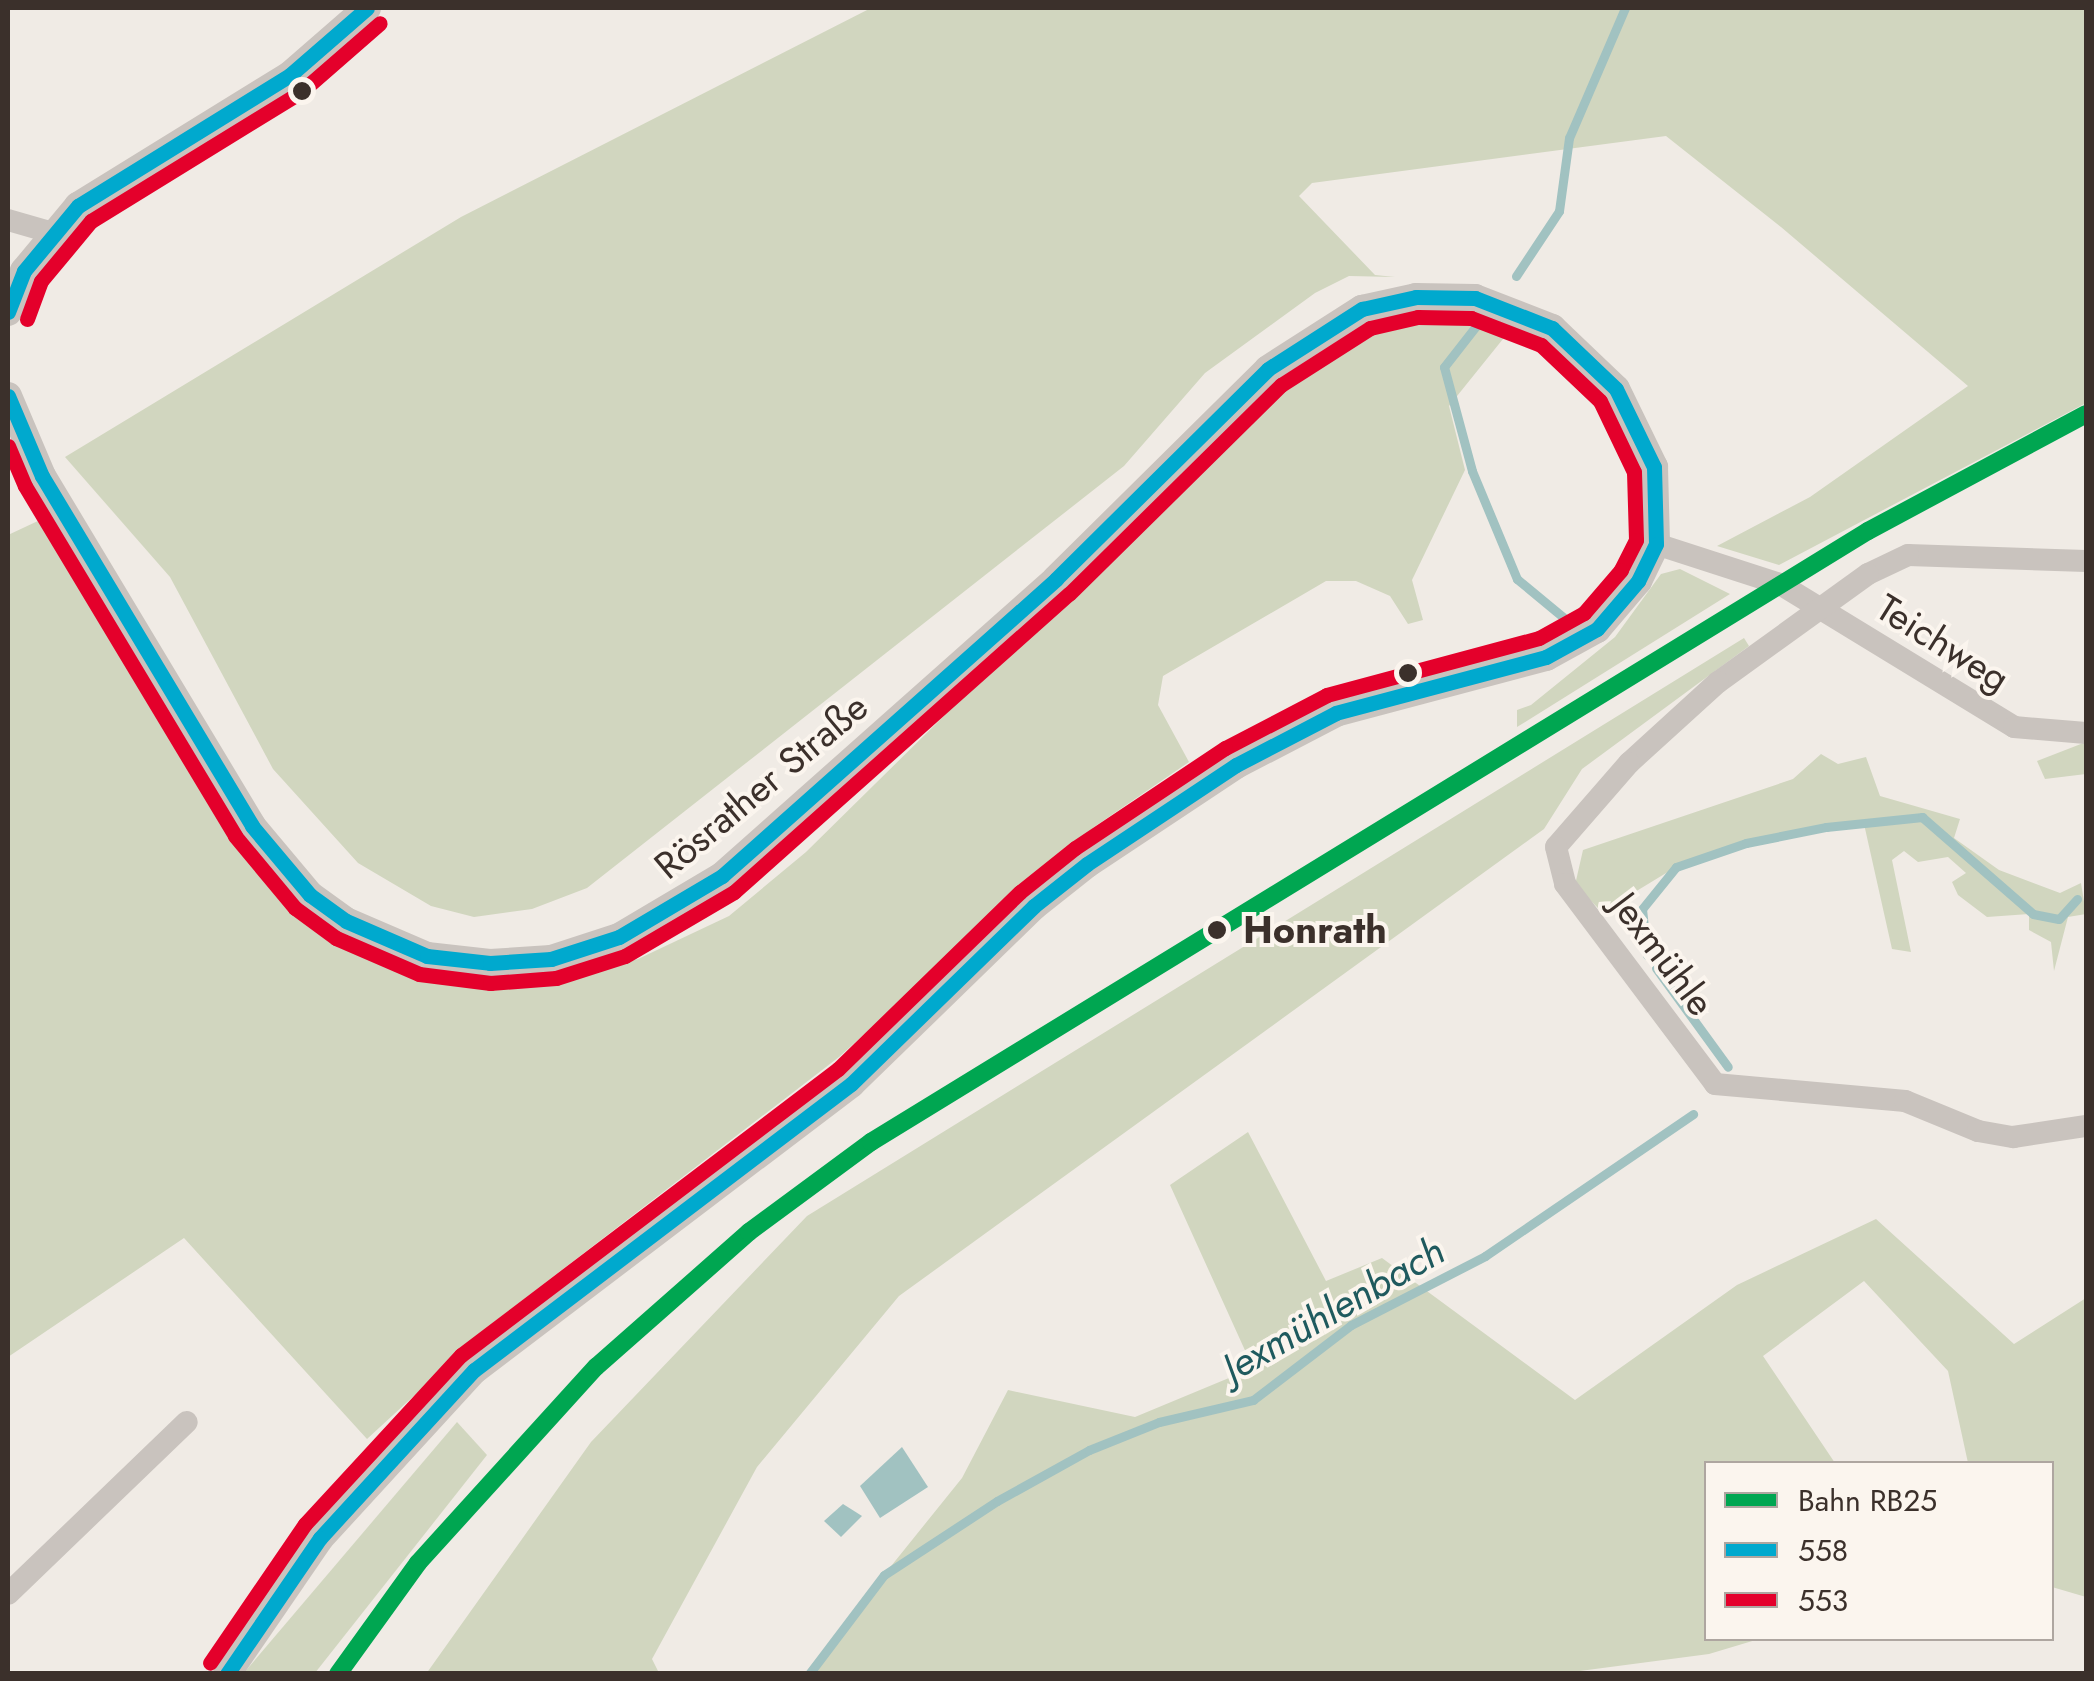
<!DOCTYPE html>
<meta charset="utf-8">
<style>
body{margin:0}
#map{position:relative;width:2094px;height:1681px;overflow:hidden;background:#f0ebe5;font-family:Jost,sans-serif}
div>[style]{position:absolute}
.green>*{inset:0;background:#d1d6bf}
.water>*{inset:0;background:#a1c2c1}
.stream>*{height:9px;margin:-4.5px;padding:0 4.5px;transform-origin:4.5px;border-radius:4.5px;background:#a1c2c1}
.minor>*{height:22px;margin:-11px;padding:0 11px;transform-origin:11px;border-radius:11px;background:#c9c3be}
.tertiary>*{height:28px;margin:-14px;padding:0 14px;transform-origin:14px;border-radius:14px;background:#c9c3be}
.bus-1>*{height:15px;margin:-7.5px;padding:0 7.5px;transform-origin:7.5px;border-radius:7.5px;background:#00a9ce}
.bus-2>*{height:15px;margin:-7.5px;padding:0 7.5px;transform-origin:7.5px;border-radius:7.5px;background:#e4002b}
.rail-1>*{height:18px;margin:-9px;padding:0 9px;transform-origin:9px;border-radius:9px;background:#00a651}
.dots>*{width:28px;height:28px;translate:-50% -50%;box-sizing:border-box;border:5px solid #fbf5ee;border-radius:50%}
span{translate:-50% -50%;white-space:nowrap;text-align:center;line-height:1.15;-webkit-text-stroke:8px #fbf5ee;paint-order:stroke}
.street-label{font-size:38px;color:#3b302b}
.stop-label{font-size:38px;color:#3b302b;font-weight:700}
.left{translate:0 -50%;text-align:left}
.water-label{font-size:40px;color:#1f5a5e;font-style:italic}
.frame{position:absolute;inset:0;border:10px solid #3b302b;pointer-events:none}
.legend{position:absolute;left:1704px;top:1461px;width:350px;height:180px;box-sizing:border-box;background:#fbf5ee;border:2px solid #aea6a0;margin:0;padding:12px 18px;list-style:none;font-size:30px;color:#3b302b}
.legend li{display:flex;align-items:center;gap:20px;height:50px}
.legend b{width:50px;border:2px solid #aea6a0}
</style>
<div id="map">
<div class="green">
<i style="clip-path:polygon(871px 8px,2086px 8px,2086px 403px,1779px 565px,1717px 546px,1810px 497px,1968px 386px,1781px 227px,1666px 136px,1312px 183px,1299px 196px,1375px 275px,1395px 277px,1349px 276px,1315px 293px,1205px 373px,1124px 466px,587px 888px,532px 909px,474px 917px,431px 906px,358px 863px,273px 769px,170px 577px,65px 457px,461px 217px)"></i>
<i style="clip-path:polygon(1457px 312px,1511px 329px,1449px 406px,1465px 470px,1412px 580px,1423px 620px,1408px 624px,1390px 596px,1356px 581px,1326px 581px,1163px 676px,1158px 705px,1189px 762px,1094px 827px,839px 1057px,494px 1322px,367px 1439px,184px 1238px,8px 1357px,8px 535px,40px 520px,236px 848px,291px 908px,355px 953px,438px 980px,511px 987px,638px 959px,729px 916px,806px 852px,1289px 376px,1367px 326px)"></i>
<i style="clip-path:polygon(1680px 569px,1730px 594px,1517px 727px,1517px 710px,1531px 705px,1615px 637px,1661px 574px)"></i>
<i style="clip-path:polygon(1744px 638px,1749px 646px,1582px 769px,1544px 829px,899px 1296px,757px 1467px,652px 1659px,659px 1673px,426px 1674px,591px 1442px,807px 1216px)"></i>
<i style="clip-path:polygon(2086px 742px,2086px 774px,2045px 779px,2037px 761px)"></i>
<i style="clip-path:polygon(1821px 754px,1838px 764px,1866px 757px,1880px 796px,1960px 819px,1954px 838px,1999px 870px,2060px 893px,2081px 883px,2086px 914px,2068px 917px,2054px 971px,2051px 942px,2029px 930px,2029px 914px,1987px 917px,1958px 895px,1952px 882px,1966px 873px,1948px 857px,1918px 862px,1904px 851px,1892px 860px,1911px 952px,1892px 949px,1864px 824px,1746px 843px,1676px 867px,1602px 912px,1575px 885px,1583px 850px,1793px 779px)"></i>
<i style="clip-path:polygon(1248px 1132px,1326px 1281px,1382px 1258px,1575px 1400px,1737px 1285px,1876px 1219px,2014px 1344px,2086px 1298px,2086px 1597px,2052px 1587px,2052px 1464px,1968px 1463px,1948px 1371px,1864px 1281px,1763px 1356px,1835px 1463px,1706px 1464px,1706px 1638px,1759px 1639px,1709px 1654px,1557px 1674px,805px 1673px,962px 1478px,1008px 1390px,1135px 1417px,1253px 1368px,1170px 1185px)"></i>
<i style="clip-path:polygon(457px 1422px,487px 1455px,315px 1673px,243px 1674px)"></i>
</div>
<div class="water">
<i style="clip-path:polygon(902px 1447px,928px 1487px,880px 1518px,860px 1486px)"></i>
<i style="clip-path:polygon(843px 1504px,862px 1516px,841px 1537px,824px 1521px)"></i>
</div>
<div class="stream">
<i style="left:1516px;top:276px;width:78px;rotate:-56.5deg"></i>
<i style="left:1559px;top:211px;width:74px;rotate:-82.2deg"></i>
<i style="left:1569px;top:138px;width:142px;rotate:-66.7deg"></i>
<i style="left:1476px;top:326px;width:52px;rotate:128deg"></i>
<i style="left:1444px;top:367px;width:108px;rotate:74.9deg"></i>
<i style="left:1472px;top:471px;width:117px;rotate:67.4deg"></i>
<i style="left:1517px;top:579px;width:60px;rotate:39.6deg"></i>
<i style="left:1647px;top:955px;width:46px;rotate:-96.2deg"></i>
<i style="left:1642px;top:909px;width:54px;rotate:-51deg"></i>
<i style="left:1676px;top:867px;width:74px;rotate:-18.9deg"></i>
<i style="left:1746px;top:843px;width:82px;rotate:-11.3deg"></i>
<i style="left:1826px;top:827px;width:97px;rotate:-5.9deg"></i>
<i style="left:1922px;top:817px;width:147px;rotate:41.1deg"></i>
<i style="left:2033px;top:914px;width:26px;rotate:11deg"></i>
<i style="left:2059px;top:919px;width:27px;rotate:-48deg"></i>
<i style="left:1656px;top:968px;width:122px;rotate:54deg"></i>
<i style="left:809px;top:1674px;width:124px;rotate:-52.9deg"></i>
<i style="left:884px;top:1575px;width:135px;rotate:-33.2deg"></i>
<i style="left:997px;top:1501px;width:105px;rotate:-29deg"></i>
<i style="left:1089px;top:1450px;width:75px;rotate:-21.8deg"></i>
<i style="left:1159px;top:1422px;width:97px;rotate:-13.2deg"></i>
<i style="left:1253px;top:1400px;width:123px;rotate:-37.4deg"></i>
<i style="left:1351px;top:1325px;width:151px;rotate:-27.2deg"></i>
<i style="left:1485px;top:1256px;width:252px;rotate:-34.3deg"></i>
</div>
<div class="minor">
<i style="left:8px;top:220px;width:47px;rotate:16.1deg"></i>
<i style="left:1656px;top:544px;width:130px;rotate:17.9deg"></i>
<i style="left:1780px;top:584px;width:274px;rotate:31.4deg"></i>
<i style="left:2014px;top:727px;width:72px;rotate:4.8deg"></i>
<i style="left:2086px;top:561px;width:178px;rotate:-178.1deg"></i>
<i style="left:1908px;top:555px;width:44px;rotate:154.6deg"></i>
<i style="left:1868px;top:574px;width:185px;rotate:144.2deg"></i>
<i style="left:1718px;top:682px;width:120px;rotate:137.7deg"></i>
<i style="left:1629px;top:763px;width:111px;rotate:131deg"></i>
<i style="left:1556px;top:847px;width:38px;rotate:76deg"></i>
<i style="left:1565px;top:884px;width:250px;rotate:53.1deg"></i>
<i style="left:1715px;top:1084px;width:191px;rotate:5.1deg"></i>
<i style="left:1905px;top:1101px;width:79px;rotate:22.3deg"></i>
<i style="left:1978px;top:1131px;width:36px;rotate:10deg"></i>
<i style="left:2013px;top:1137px;width:74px;rotate:-8.6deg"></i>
<i style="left:8px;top:1594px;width:248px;rotate:-43.9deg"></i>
</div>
<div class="tertiary">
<i style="left:8px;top:312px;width:44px;rotate:-68.7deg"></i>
<i style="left:24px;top:271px;width:85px;rotate:-50.3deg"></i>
<i style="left:78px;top:206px;width:249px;rotate:-31.7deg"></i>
<i style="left:290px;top:75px;width:102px;rotate:-41deg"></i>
<i style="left:8px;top:396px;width:87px;rotate:67deg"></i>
<i style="left:42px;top:476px;width:408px;rotate:59deg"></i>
<i style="left:252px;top:826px;width:90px;rotate:50deg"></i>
<i style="left:310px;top:895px;width:44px;rotate:35.8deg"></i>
<i style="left:346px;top:921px;width:88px;rotate:23.4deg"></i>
<i style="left:427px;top:956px;width:63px;rotate:6.3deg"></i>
<i style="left:490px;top:963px;width:61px;rotate:-3.8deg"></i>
<i style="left:551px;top:959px;width:71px;rotate:-17.9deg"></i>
<i style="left:619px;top:937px;width:120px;rotate:-30.6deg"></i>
<i style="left:722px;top:876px;width:447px;rotate:-41.6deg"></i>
<i style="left:1056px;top:579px;width:298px;rotate:-44.7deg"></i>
<i style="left:1268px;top:369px;width:112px;rotate:-32.6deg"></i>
<i style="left:1362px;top:309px;width:55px;rotate:-12.5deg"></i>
<i style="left:1416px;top:297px;width:59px;rotate:1deg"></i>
<i style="left:1475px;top:298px;width:83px;rotate:21.3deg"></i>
<i style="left:1552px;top:328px;width:88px;rotate:43.6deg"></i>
<i style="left:1616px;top:389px;width:87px;rotate:64deg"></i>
<i style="left:1654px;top:467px;width:77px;rotate:88.5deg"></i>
<i style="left:1656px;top:544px;width:41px;rotate:115.9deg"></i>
<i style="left:1638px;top:581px;width:63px;rotate:130.5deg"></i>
<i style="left:1597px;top:629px;width:58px;rotate:151.2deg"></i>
<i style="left:1546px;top:657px;width:217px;rotate:165.1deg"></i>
<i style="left:1336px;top:713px;width:113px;rotate:152.5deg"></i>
<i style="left:1236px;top:765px;width:179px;rotate:146.4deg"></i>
<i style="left:1087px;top:864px;width:68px;rotate:141.6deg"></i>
<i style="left:1034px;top:906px;width:255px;rotate:135.8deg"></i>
<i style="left:851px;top:1084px;width:473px;rotate:142.8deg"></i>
<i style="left:474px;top:1370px;width:228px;rotate:132.5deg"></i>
<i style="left:320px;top:1538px;width:165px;rotate:124.4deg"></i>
</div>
<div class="bus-1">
<i style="left:8px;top:312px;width:44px;rotate:-68.7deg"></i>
<i style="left:24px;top:271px;width:85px;rotate:-50.3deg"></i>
<i style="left:78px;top:206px;width:249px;rotate:-31.7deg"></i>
<i style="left:290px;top:75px;width:102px;rotate:-41deg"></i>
<i style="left:8px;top:396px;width:87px;rotate:67deg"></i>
<i style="left:42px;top:476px;width:408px;rotate:59deg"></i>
<i style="left:252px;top:826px;width:90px;rotate:50deg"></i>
<i style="left:310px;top:895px;width:44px;rotate:35.8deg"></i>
<i style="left:346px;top:921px;width:88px;rotate:23.4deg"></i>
<i style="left:427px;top:956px;width:63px;rotate:6.3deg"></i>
<i style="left:490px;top:963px;width:61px;rotate:-3.8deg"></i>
<i style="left:551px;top:959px;width:71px;rotate:-17.9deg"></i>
<i style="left:619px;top:937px;width:120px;rotate:-30.6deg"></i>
<i style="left:722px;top:876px;width:447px;rotate:-41.6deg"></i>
<i style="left:1056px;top:579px;width:298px;rotate:-44.7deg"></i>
<i style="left:1268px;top:369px;width:112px;rotate:-32.6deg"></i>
<i style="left:1362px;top:309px;width:55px;rotate:-12.5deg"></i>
<i style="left:1416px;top:297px;width:59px;rotate:1deg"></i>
<i style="left:1475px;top:298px;width:83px;rotate:21.3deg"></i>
<i style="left:1552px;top:328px;width:88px;rotate:43.6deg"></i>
<i style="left:1616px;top:389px;width:87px;rotate:64deg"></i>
<i style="left:1654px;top:467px;width:77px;rotate:88.5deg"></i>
<i style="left:1656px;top:544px;width:41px;rotate:115.9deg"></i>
<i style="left:1638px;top:581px;width:63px;rotate:130.5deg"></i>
<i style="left:1597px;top:629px;width:58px;rotate:151.2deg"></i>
<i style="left:1546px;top:657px;width:217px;rotate:165.1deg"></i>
<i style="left:1336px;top:713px;width:113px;rotate:152.5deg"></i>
<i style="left:1236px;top:765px;width:179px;rotate:146.4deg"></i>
<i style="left:1087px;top:864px;width:68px;rotate:141.6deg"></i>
<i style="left:1034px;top:906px;width:255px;rotate:135.8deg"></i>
<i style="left:851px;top:1084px;width:473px;rotate:142.8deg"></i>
<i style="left:474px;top:1370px;width:228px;rotate:132.5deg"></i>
<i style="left:320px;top:1538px;width:165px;rotate:124.4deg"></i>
</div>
<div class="bus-2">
<i style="left:27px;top:319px;width:40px;rotate:-69.8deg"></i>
<i style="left:41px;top:281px;width:78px;rotate:-50.2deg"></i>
<i style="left:91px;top:221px;width:248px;rotate:-31.6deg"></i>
<i style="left:302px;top:91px;width:103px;rotate:-41.1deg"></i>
<i style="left:8px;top:446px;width:43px;rotate:67deg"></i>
<i style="left:25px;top:486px;width:408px;rotate:59deg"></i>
<i style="left:235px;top:836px;width:94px;rotate:50.2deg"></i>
<i style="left:295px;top:908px;width:51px;rotate:36.2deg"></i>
<i style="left:336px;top:938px;width:90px;rotate:23.4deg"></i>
<i style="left:419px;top:974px;width:72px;rotate:7.2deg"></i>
<i style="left:490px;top:983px;width:66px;rotate:-4.3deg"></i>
<i style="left:556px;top:978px;width:72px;rotate:-17.7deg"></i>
<i style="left:625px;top:956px;width:126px;rotate:-30.4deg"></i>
<i style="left:734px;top:892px;width:448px;rotate:-41.7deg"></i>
<i style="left:1069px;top:594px;width:298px;rotate:-44.6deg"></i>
<i style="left:1281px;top:385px;width:106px;rotate:-32.6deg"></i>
<i style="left:1370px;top:328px;width:49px;rotate:-12.9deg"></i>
<i style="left:1418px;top:317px;width:53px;rotate:1.1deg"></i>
<i style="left:1471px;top:318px;width:75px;rotate:21.1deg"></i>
<i style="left:1541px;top:345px;width:81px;rotate:43.5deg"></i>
<i style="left:1600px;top:401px;width:79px;rotate:64.4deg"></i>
<i style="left:1634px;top:472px;width:68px;rotate:88.3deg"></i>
<i style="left:1636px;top:540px;width:34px;rotate:117deg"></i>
<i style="left:1621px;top:570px;width:57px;rotate:130.7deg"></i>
<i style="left:1584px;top:613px;width:51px;rotate:150.9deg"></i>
<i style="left:1539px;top:638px;width:220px;rotate:165deg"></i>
<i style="left:1327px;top:695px;width:115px;rotate:152.5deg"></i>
<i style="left:1225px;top:748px;width:180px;rotate:146.3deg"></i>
<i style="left:1075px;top:848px;width:70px;rotate:141.3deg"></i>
<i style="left:1020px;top:892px;width:254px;rotate:135.8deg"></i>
<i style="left:838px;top:1069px;width:473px;rotate:142.8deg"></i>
<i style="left:461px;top:1355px;width:230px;rotate:132.7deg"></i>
<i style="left:305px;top:1524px;width:168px;rotate:124.4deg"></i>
</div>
<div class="rail-1">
<i style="left:338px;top:1674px;width:137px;rotate:-54.2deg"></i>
<i style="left:418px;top:1563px;width:265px;rotate:-47.8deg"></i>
<i style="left:596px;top:1367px;width:204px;rotate:-41.4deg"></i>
<i style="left:749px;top:1232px;width:152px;rotate:-36.4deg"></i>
<i style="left:871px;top:1142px;width:1169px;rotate:-31.5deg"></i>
<i style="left:1868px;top:531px;width:247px;rotate:-28.2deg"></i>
</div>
<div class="dots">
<i style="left:302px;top:91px;background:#3b302b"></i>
<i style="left:1408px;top:673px;background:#3b302b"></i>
<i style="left:1217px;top:930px;background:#3b302b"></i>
</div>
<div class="street-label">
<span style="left:1943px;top:643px;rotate:32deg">Teichweg</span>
<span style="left:761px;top:786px;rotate:-40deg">Rösrather Straße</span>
<span style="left:1663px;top:954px;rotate:53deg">Jexmühle</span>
</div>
<div class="stop-label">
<span class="left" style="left:1243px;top:930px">Honrath</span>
</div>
<div class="water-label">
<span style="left:1333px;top:1309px;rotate:-30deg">Jexmühlenbach</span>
</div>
<div class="frame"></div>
<ul class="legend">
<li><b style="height:12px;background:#00a651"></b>Bahn RB25</li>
<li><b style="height:12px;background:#00a9ce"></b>558</li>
<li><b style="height:12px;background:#e4002b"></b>553</li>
</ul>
</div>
